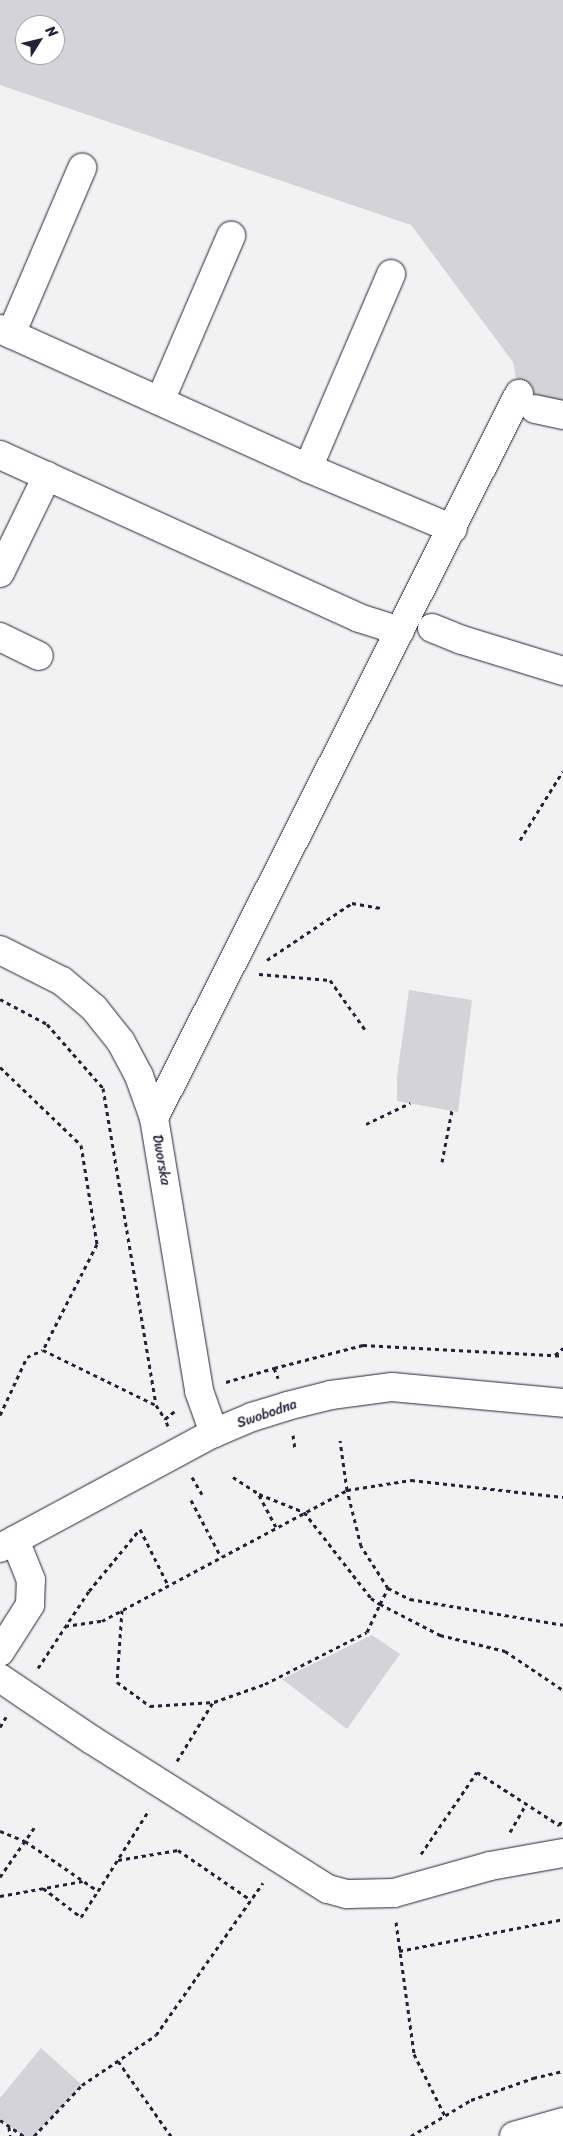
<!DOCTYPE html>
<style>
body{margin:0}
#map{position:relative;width:563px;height:2136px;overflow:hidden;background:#f2f2f3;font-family:Sriracha,sans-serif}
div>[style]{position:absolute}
.green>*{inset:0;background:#d3d3d8}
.path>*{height:3px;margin-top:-1.5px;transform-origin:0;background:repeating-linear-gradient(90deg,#22223b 0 4px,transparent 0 8px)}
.roads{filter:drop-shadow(0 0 1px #22223b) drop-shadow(0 0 1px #22223b)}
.minor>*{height:28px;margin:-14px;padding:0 14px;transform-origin:14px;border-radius:14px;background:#fff}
span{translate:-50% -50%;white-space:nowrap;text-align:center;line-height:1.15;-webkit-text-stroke:4px #fff;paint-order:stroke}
.street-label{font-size:14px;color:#22223b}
.north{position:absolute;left:15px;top:15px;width:50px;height:50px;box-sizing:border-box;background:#fff;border:1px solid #a7a7b1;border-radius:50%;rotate:54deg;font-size:14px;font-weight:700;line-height:20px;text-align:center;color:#22223b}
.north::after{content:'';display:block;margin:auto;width:18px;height:22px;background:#22223b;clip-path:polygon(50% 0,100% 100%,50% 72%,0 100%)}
</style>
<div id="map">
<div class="green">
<i style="clip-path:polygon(evenodd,0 0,563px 0,563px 403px,519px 394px,513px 362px,411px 225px,0 85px,0 0,25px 25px,55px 25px,55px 55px,25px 55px,25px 25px)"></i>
<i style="clip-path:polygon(409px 990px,472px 1000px,458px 1112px,397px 1101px,397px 1077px)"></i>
<i style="clip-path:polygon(372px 1635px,400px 1654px,347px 1729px,282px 1679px)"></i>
<i style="clip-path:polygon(41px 2048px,82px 2085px,34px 2136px,24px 2136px,0 2120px,0 2098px)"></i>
</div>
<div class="path">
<i style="left:520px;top:840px;width:81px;rotate:-58.1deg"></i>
<i style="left:267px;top:960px;width:102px;rotate:-33.8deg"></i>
<i style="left:352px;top:903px;width:29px;rotate:10deg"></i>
<i style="left:259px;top:974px;width:71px;rotate:4.8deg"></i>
<i style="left:330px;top:980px;width:62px;rotate:54.8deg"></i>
<i style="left:0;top:999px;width:53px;rotate:28deg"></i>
<i style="left:47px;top:1024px;width:85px;rotate:48.8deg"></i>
<i style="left:103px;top:1088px;width:320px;rotate:80.5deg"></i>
<i style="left:0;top:1067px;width:112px;rotate:43.9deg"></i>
<i style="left:81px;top:1145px;width:100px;rotate:80.8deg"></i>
<i style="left:97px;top:1244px;width:119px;rotate:117deg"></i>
<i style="left:43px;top:1350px;width:126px;rotate:26deg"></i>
<i style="left:156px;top:1405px;width:17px;rotate:57deg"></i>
<i style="left:366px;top:1124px;width:49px;rotate:-25.5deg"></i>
<i style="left:442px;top:1162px;width:53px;rotate:-79.1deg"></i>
<i style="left:555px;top:1355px;width:11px;rotate:-41deg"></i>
<i style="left:274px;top:1368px;width:92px;rotate:-14.5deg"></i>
<i style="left:363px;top:1345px;width:200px;rotate:3.1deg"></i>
<i style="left:226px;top:1382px;width:50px;rotate:-16.3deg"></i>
<i style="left:274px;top:1368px;width:11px;rotate:68deg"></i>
<i style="left:0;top:1415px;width:64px;rotate:-65deg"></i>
<i style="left:27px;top:1357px;width:17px;rotate:-24deg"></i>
<i style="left:168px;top:1426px;width:8px;rotate:-113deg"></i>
<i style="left:165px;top:1419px;width:14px;rotate:-39deg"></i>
<i style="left:293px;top:1435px;width:14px;rotate:82deg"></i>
<i style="left:192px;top:1477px;width:20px;rotate:60deg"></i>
<i style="left:233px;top:1477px;width:31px;rotate:33deg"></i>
<i style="left:259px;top:1494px;width:48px;rotate:21.8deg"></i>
<i style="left:304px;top:1512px;width:109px;rotate:52.1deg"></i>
<i style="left:371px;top:1598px;width:11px;rotate:34deg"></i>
<i style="left:380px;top:1604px;width:18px;rotate:-63deg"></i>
<i style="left:388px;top:1588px;width:50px;rotate:-122.7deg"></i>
<i style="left:361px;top:1546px;width:58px;rotate:-104deg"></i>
<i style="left:347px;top:1490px;width:50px;rotate:-98deg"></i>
<i style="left:259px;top:1495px;width:36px;rotate:62deg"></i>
<i style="left:191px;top:1500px;width:64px;rotate:62.2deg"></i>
<i style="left:388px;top:1588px;width:25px;rotate:27deg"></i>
<i style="left:410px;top:1599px;width:155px;rotate:9.6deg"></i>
<i style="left:122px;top:1610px;width:72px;rotate:94deg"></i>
<i style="left:117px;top:1682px;width:41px;rotate:36deg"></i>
<i style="left:150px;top:1706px;width:64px;rotate:-3.6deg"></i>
<i style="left:214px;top:1702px;width:54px;rotate:-19.4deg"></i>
<i style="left:265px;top:1684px;width:114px;rotate:-27deg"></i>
<i style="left:367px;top:1632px;width:31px;rotate:-65deg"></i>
<i style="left:380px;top:1604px;width:68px;rotate:27.3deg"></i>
<i style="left:440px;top:1635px;width:67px;rotate:13.8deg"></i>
<i style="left:505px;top:1651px;width:70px;rotate:33.9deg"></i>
<i style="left:65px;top:1626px;width:37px;rotate:-8deg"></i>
<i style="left:102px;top:1621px;width:278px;rotate:-28.1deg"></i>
<i style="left:347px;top:1490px;width:65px;rotate:-8.9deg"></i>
<i style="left:411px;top:1480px;width:153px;rotate:6.4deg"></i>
<i style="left:38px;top:1668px;width:92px;rotate:-56.5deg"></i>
<i style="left:89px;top:1591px;width:80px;rotate:-50.6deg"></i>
<i style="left:140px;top:1529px;width:63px;rotate:63.4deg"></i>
<i style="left:0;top:1727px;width:12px;rotate:-59deg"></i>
<i style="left:177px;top:1761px;width:69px;rotate:-58.6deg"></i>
<i style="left:0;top:1831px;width:27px;rotate:22deg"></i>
<i style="left:25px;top:1841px;width:88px;rotate:34.4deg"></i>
<i style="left:98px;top:1891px;width:96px;rotate:-57.8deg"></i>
<i style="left:510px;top:1832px;width:32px;rotate:-60deg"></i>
<i style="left:421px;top:1854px;width:99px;rotate:-55.7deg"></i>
<i style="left:477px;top:1772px;width:98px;rotate:32.9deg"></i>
<i style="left:559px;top:1825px;width:7px;rotate:-56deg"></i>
<i style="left:118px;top:1860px;width:61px;rotate:-9.5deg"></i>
<i style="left:178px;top:1850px;width:88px;rotate:34.4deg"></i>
<i style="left:0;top:1877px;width:60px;rotate:-55.2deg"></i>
<i style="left:43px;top:1888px;width:48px;rotate:37.3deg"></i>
<i style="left:81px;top:1917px;width:31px;rotate:-57deg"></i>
<i style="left:0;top:1896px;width:84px;rotate:-10.2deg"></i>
<i style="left:396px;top:1922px;width:133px;rotate:82.2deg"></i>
<i style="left:414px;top:2054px;width:69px;rotate:63.4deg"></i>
<i style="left:399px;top:1951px;width:167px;rotate:-11deg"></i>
<i style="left:118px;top:2061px;width:92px;rotate:54.8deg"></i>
<i style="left:0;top:2120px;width:29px;rotate:34deg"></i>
<i style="left:9px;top:2127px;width:9px;rotate:84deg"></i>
<i style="left:34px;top:2136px;width:70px;rotate:-46.7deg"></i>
<i style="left:82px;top:2085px;width:89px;rotate:-34deg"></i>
<i style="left:156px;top:2035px;width:186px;rotate:-54.9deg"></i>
<i style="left:411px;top:2136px;width:70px;rotate:-31deg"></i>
<i style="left:471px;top:2100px;width:66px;rotate:-19.5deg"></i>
<i style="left:533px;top:2078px;width:31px;rotate:-13deg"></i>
</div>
<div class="roads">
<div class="minor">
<i style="left:0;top:329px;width:338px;rotate:24.3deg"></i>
<i style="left:308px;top:468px;width:157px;rotate:22.8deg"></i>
<i style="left:11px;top:334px;width:181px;rotate:-66.8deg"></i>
<i style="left:160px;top:401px;width:180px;rotate:-66.7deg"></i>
<i style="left:535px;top:409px;width:29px;rotate:12deg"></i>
<i style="left:0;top:455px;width:394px;rotate:24.4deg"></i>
<i style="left:359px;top:618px;width:43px;rotate:17.6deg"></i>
<i style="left:308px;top:468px;width:211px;rotate:-66.8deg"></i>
<i style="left:0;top:573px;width:108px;rotate:-64.1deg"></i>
<i style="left:432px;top:628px;width:32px;rotate:22deg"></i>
<i style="left:462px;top:640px;width:106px;rotate:17.1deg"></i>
<i style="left:0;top:637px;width:43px;rotate:26deg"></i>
<i style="left:0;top:950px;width:69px;rotate:26.6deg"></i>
<i style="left:62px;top:981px;width:42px;rotate:40.2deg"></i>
<i style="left:94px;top:1008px;width:43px;rotate:51.5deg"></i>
<i style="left:121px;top:1042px;width:38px;rotate:62deg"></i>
<i style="left:139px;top:1076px;width:45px;rotate:70.3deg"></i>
<i style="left:154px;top:1118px;width:277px;rotate:80.6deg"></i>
<i style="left:199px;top:1391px;width:45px;rotate:70.3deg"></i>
<i style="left:154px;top:1118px;width:811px;rotate:-63.25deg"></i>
<i style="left:0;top:1548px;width:243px;rotate:-28.3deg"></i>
<i style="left:214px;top:1433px;width:41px;rotate:-22.8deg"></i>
<i style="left:252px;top:1417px;width:37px;rotate:-17deg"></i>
<i style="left:287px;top:1406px;width:45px;rotate:-14deg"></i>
<i style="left:331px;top:1395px;width:62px;rotate:-7.5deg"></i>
<i style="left:392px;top:1387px;width:172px;rotate:5.3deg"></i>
<i style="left:0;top:1652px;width:56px;rotate:-57.4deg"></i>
<i style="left:30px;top:1605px;width:25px;rotate:-88deg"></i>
<i style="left:31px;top:1580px;width:43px;rotate:-111.8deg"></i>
<i style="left:0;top:1678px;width:111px;rotate:34deg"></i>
<i style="left:92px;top:1740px;width:279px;rotate:32.3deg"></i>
<i style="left:328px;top:1889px;width:20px;rotate:15deg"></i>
<i style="left:347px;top:1894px;width:47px;rotate:-1.2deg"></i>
<i style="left:394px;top:1893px;width:100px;rotate:-15.7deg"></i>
<i style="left:490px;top:1866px;width:74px;rotate:-10.1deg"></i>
<i style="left:514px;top:2136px;width:51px;rotate:-15.9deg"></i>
</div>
</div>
<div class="street-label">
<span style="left:161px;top:1160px;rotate:80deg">Dworska</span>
<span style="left:267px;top:1414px;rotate:-19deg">Swobodna</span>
</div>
<div class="north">N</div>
</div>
